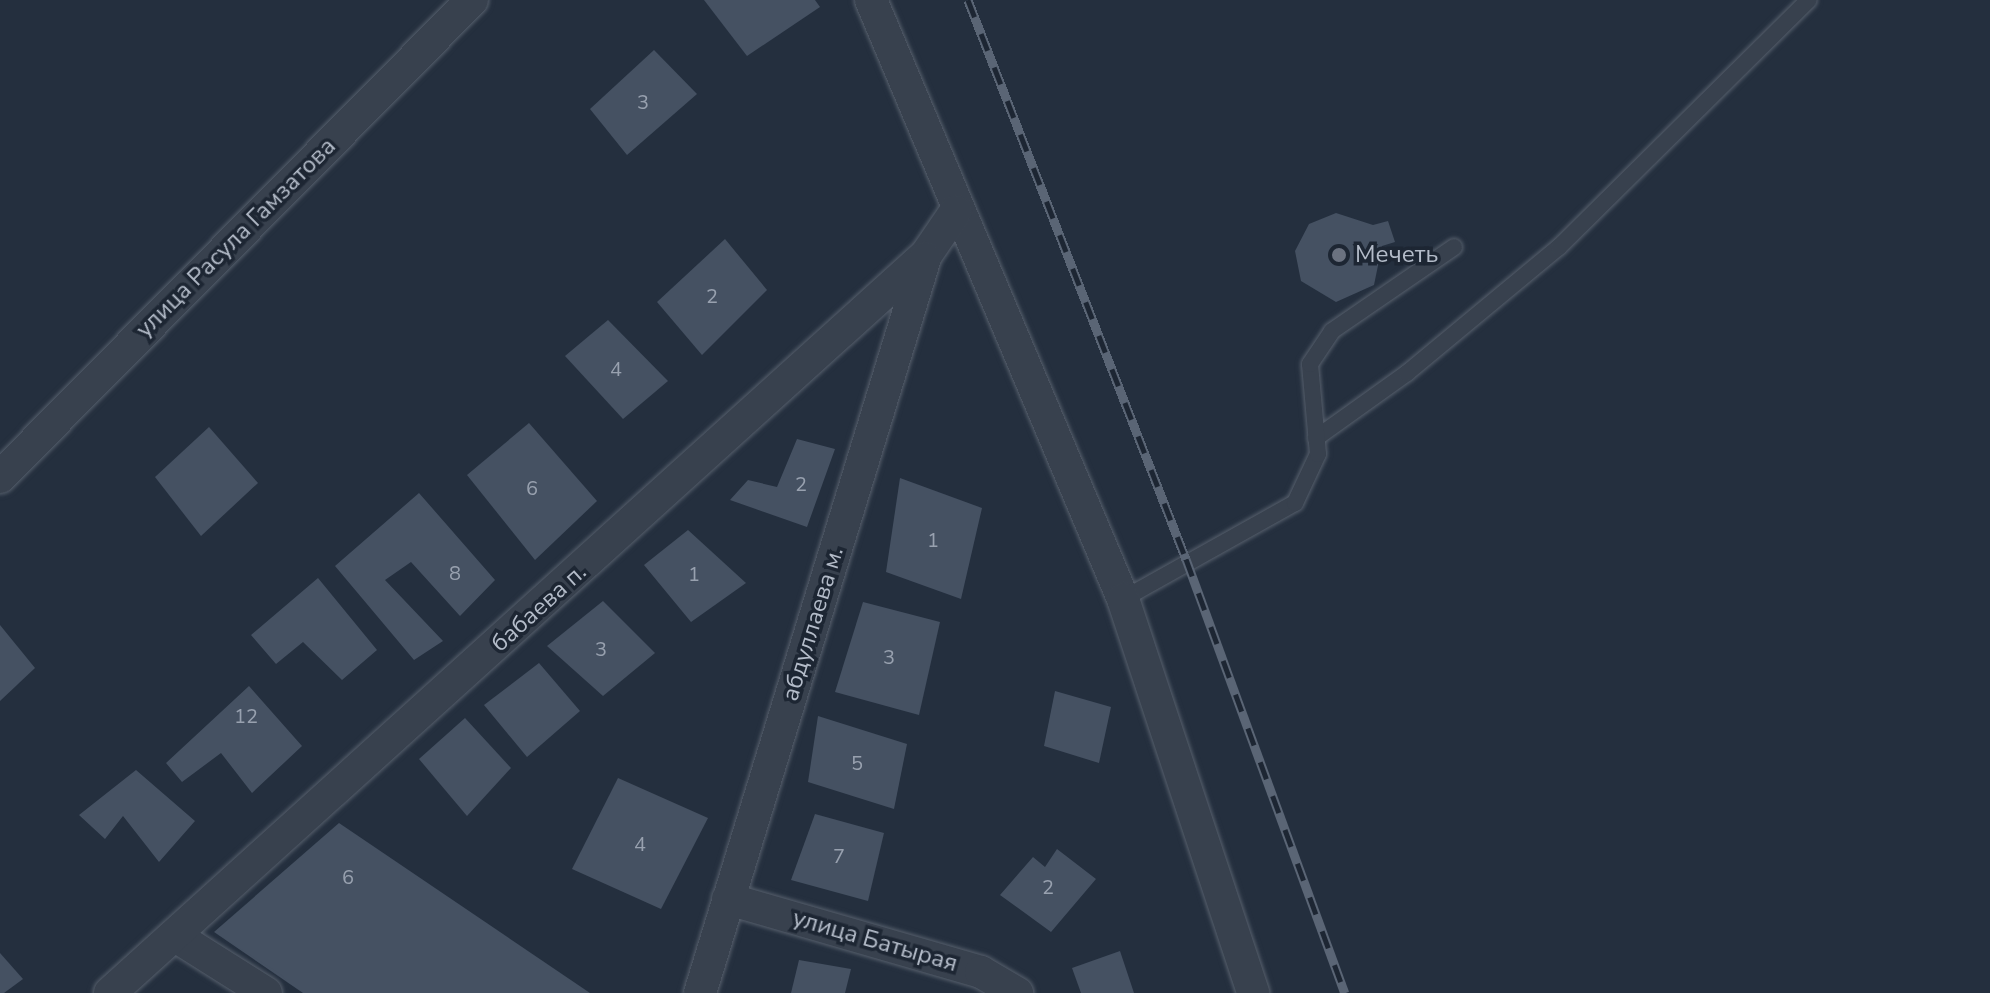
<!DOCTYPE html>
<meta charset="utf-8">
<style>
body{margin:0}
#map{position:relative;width:1990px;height:993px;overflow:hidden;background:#242f3e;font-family:"Nunito Sans",sans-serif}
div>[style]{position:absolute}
.building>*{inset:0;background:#455162}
.roads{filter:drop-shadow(0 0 2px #565f6c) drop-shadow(0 0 2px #565f6c)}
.lane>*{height:16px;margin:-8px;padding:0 8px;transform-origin:8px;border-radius:8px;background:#38414e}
.street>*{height:32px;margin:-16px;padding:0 16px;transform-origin:16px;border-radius:16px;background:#38414e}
.rail>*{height:9px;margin-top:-4.5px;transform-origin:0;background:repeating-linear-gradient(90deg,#1d2633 0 18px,#5a6575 0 36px);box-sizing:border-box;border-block:2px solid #5a6575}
.dots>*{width:22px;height:22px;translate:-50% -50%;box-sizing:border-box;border:4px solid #1d2633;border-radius:50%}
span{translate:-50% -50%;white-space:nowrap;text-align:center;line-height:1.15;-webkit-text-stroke:7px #1d2633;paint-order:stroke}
.number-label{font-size:20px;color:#98a1af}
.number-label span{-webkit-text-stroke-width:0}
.street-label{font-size:24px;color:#b4bcc9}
.poi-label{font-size:24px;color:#b4bcc9}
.left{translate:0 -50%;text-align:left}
</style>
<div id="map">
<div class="building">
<i style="clip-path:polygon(704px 0,815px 0,820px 7px,747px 56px)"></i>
<i style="clip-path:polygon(654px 50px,697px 94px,627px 155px,590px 109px)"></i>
<i style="clip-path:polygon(1336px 213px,1373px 225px,1388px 221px,1395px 242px,1382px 246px,1374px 285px,1336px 302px,1301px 281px,1295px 251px,1309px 224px)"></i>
<i style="clip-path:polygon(725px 239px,767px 290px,702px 355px,657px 302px)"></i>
<i style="clip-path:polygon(608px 320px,668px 381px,623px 419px,565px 356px)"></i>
<i style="clip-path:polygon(529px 423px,597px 501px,535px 560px,467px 475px)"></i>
<i style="clip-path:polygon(209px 427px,258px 483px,201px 536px,155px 477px)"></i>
<i style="clip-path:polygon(797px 439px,835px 449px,807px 527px,730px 500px,748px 480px,777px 487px)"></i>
<i style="clip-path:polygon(900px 478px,982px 508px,961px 599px,886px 572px)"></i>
<i style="clip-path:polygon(419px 493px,495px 580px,460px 616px,411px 562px,385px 580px,443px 641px,414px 660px,335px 566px)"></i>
<i style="clip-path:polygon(688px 530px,746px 583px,691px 622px,644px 565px)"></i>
<i style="clip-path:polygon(318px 578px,377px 650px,342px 680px,303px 642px,276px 664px,251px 635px)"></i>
<i style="clip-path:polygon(603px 601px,655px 653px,603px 696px,547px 646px)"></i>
<i style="clip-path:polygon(863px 602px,940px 622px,919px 715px,835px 692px)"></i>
<i style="clip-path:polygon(0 625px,35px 668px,0 701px)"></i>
<i style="clip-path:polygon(539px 663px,580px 711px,527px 757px,484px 705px)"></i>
<i style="clip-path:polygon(249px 686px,302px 746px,252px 793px,221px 753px,182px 782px,166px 763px)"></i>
<i style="clip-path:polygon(1055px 691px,1111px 707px,1099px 763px,1044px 746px)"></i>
<i style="clip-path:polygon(818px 716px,907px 744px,894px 809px,808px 782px)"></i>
<i style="clip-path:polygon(465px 718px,511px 768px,467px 816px,419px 759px)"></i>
<i style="clip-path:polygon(136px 770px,195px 821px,159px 862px,123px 816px,105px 839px,79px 815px)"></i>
<i style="clip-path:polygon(618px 778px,708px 818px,661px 909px,572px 869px)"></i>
<i style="clip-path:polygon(815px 814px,884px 833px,868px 901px,791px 880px)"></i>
<i style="clip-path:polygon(339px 823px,590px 993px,303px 993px,214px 932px)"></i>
<i style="clip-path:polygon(1057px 849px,1096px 879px,1051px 932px,1000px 895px,1033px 857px,1045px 867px)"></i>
<i style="clip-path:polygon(1120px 951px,1134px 993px,1081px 993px,1072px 968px)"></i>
<i style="clip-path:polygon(0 953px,23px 979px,4px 993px,0 993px)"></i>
<i style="clip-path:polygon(799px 960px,851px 969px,845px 993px,791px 993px)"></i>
</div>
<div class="roads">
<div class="lane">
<i style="left:1316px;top:438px;width:112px;rotate:-35.5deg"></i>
<i style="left:1407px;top:373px;width:197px;rotate:-39.7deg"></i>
<i style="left:1559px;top:247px;width:351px;rotate:-44.7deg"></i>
<i style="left:1123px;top:599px;width:197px;rotate:-29.2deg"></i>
<i style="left:1295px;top:503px;width:54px;rotate:-64.9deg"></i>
<i style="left:1318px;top:454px;width:90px;rotate:-95.1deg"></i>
<i style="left:1310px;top:364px;width:40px;rotate:-56deg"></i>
<i style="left:1332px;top:331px;width:148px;rotate:-34.5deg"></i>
</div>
<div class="street">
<i style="left:871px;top:0;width:650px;rotate:67.18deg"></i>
<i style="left:1123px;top:599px;width:415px;rotate:71.7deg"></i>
<i style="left:0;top:477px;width:671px;rotate:-45.3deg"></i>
<i style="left:728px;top:899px;width:263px;rotate:16.1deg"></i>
<i style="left:981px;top:972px;width:42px;rotate:30.3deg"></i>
<i style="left:177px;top:937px;width:105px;rotate:32.2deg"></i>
<i style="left:110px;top:993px;width:1100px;rotate:-42.13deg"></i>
<i style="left:926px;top:255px;width:53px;rotate:-55.7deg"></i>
<i style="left:700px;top:993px;width:769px;rotate:-72.98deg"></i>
</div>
</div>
<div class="rail">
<i style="left:968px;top:0;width:600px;rotate:68.7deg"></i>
<i style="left:1186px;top:559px;width:462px;rotate:69.9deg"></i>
</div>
<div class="dots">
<i style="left:1339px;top:255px;background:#6b7280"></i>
</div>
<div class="number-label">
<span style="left:643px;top:102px">3</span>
<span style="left:712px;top:296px">2</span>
<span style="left:616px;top:369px">4</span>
<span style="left:801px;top:484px">2</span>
<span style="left:532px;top:488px">6</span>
<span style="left:933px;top:540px">1</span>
<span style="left:455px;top:573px">8</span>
<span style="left:694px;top:574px">1</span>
<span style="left:601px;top:649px">3</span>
<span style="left:889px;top:657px">3</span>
<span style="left:246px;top:716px">12</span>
<span style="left:857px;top:763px">5</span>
<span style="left:640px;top:844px">4</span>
<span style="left:839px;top:856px">7</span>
<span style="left:348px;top:877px">6</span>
<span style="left:1048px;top:887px">2</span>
</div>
<div class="street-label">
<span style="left:236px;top:238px;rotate:-45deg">улица Расула Гамзатова</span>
<span style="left:539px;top:608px;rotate:-42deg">бабаева п.</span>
<span style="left:813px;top:624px;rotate:-73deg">абдуллаева м.</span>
<span style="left:875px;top:941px;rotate:16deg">улица Батырая</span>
</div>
<div class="poi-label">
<span class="left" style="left:1355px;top:255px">Мечеть</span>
</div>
</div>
